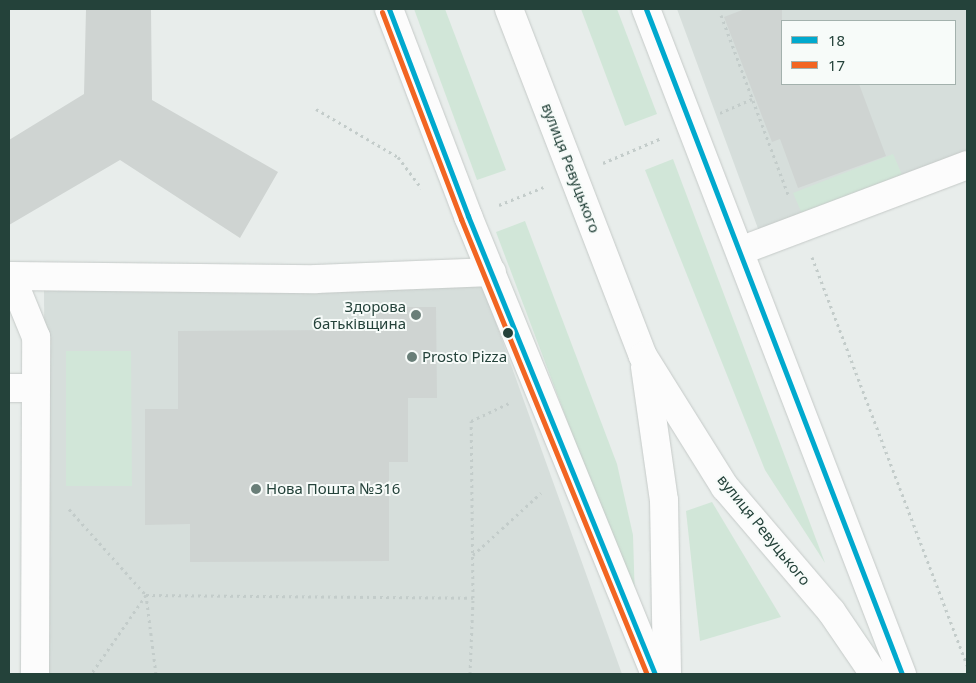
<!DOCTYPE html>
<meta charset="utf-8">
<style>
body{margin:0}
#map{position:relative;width:976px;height:683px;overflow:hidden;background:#e8edeb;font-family:"Noto Sans",sans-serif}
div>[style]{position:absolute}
.built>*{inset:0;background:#d6dedb}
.green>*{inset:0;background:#d1e6d8}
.building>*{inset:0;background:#cfd4d2}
.path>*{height:3px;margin-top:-1.5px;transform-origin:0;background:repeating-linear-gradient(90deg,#c3ccca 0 2.5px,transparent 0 6.5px)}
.roads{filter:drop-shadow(0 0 1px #c5cac8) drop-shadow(0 0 1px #c5cac8)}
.minor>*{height:28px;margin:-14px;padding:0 14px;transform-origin:14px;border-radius:14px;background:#fcfcfc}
.bus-1>*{height:5px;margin:-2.5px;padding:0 2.5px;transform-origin:2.5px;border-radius:2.5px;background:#00a9ce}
.bus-2>*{height:5px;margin:-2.5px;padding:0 2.5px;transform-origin:2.5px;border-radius:2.5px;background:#f26522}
.dots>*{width:14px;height:14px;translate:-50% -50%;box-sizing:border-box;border:2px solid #f7fbf9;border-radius:50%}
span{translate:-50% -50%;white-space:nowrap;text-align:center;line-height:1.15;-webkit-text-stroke:4px #f7fbf9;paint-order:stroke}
.street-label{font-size:15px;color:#24423a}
.poi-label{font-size:15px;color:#24423a}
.right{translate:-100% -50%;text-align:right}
.left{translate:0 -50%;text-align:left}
.frame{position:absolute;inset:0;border:10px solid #24423a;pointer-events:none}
.legend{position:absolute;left:781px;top:20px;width:175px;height:65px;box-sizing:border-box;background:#f7fbf9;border:1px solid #a3b1ad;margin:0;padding:6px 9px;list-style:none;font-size:15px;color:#24423a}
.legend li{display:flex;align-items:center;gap:10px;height:25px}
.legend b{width:25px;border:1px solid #a3b1ad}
</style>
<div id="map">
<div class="built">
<i style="clip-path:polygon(evenodd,677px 9px,967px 9px,967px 152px,760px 234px,677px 9px,782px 21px,955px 21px,955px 84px,782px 84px,782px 21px)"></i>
<i style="clip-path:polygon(482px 284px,622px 674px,46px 674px,44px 288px)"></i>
</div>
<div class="green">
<i style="clip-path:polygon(414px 9px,445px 9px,506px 170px,477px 180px)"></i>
<i style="clip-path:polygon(581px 9px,617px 9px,657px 114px,625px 126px)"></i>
<i style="clip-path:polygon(893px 154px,903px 177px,803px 216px,793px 193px)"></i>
<i style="clip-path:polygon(673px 159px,825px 563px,765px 470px,645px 170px)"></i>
<i style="clip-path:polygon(525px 221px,617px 464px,633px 535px,635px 601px,496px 232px)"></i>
<i style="clip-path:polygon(66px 351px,131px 351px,132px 486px,66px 486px)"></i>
<i style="clip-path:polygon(712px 502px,781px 617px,700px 641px,686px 511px)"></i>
</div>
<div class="building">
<i style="clip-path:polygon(86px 9px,151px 9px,152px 100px,278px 172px,240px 238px,120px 160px,9px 225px,9px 140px,84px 94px)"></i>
<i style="clip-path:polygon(745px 9px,782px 9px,782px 84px,859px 84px,886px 156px,798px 188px,780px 139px,772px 142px,724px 17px)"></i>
<i style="clip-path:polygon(376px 307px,436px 307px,437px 398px,408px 398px,408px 462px,389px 462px,389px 561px,190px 562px,190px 524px,145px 525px,145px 409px,178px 409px,178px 331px,342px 330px,342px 322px,376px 321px)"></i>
</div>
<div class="path">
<i style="left:721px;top:15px;width:194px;rotate:69.5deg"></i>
<i style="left:316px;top:109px;width:95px;rotate:30.3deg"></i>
<i style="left:398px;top:157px;width:39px;rotate:53deg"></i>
<i style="left:720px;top:113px;width:35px;rotate:-24deg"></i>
<i style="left:603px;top:163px;width:64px;rotate:-23deg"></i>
<i style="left:499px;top:205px;width:48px;rotate:-21.8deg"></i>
<i style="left:812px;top:257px;width:437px;rotate:69.2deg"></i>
<i style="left:69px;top:509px;width:115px;rotate:48.2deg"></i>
<i style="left:146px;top:595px;width:96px;rotate:124.8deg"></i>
<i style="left:473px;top:555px;width:92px;rotate:-42.4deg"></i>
<i style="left:156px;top:674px;width:80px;rotate:-97.2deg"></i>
<i style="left:146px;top:595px;width:327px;rotate:0.5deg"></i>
<i style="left:473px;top:598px;width:177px;rotate:-90.6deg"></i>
<i style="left:471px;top:421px;width:42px;rotate:-25.3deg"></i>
<i style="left:470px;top:674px;width:76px;rotate:-87.7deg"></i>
</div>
<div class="roads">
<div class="minor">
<i style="left:389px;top:9px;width:222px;rotate:69.1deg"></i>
<i style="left:468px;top:216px;width:495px;rotate:67.8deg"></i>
<i style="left:509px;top:9px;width:372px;rotate:68.9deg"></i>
<i style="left:643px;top:356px;width:155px;rotate:58deg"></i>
<i style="left:725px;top:487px;width:163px;rotate:49.5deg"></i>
<i style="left:831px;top:611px;width:76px;rotate:55.7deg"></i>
<i style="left:646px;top:9px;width:713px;rotate:68.95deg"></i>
<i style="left:740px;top:251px;width:243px;rotate:-20.7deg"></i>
<i style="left:645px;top:367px;width:134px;rotate:81.9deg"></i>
<i style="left:664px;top:500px;width:174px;rotate:89deg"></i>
<i style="left:9px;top:388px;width:27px"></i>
<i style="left:35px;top:674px;width:337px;rotate:-89.8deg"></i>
<i style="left:36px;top:337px;width:66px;rotate:-112.3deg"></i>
<i style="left:11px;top:276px;width:305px;rotate:0.6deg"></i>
<i style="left:316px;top:279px;width:176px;rotate:-2.3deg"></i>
</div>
</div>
<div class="bus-1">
<i style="left:389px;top:9px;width:222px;rotate:69.1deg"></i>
<i style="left:468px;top:216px;width:495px;rotate:67.8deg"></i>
<i style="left:646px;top:9px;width:713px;rotate:68.95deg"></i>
</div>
<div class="bus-2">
<i style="left:382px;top:12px;width:222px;rotate:69.1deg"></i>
<i style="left:461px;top:219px;width:492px;rotate:67.8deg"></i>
</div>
<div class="dots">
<i style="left:416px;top:315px;background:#697e78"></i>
<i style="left:508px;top:333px;background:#24423a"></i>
<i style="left:412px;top:357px;background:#697e78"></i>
<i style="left:256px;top:489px;background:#697e78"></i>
</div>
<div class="street-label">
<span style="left:571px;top:168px;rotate:69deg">вулиця Ревуцького</span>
<span style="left:764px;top:530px;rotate:51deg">вулиця Ревуцького</span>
</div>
<div class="poi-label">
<span class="right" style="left:406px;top:315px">Здорова<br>батьківщина</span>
<span class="left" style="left:422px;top:357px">Prosto Pizza</span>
<span class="left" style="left:266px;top:489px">Нова Пошта №316</span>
</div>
<div class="frame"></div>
<ul class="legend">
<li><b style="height:6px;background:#00a9ce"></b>18</li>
<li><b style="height:6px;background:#f26522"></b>17</li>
</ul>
</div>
